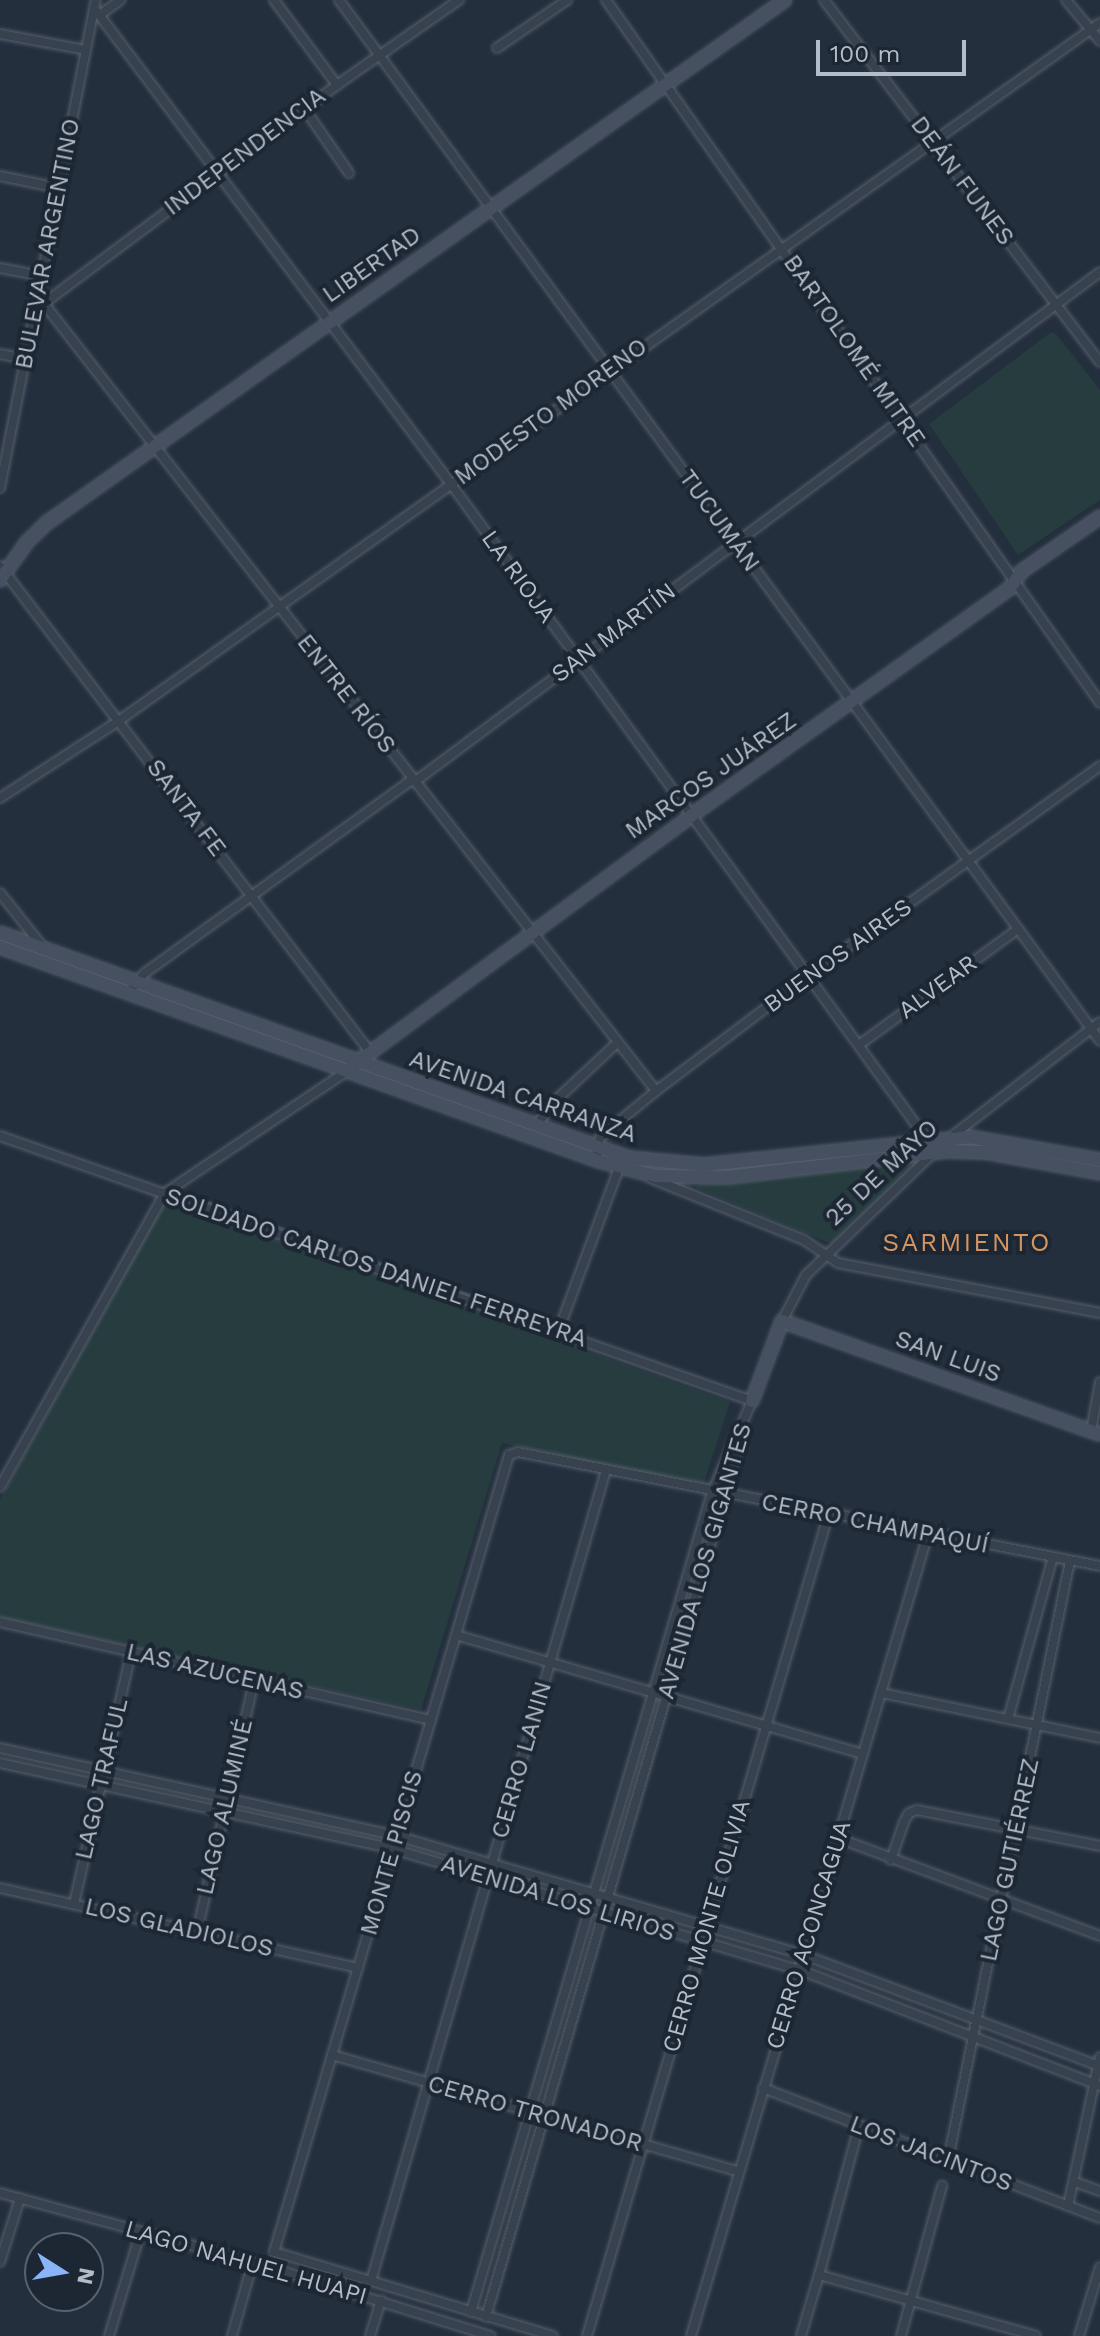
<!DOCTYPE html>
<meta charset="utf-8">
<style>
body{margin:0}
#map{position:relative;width:1100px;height:2336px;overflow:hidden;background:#242f3e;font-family:"Work Sans",sans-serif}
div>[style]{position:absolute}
.green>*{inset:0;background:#263c3f}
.stream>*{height:3px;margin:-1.5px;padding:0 1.5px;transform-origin:1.5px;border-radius:1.5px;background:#394c67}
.roads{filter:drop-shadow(0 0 2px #565f6c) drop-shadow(0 0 2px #565f6c)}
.street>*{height:8px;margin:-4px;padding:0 4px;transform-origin:4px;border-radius:4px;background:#38414e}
.secondary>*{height:12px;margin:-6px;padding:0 6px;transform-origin:6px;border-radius:6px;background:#465061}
span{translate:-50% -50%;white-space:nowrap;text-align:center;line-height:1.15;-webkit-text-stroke:8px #1d2633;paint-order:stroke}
.street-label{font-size:24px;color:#b4bcc9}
.neighbourhood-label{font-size:26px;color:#d59563;letter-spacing:2px}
.north{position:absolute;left:24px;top:2232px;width:80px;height:80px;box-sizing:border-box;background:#1d2633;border:2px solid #59626f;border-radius:50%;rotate:101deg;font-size:22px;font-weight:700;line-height:32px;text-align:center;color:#b4bcc9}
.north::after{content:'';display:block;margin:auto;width:28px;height:36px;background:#8ab4f8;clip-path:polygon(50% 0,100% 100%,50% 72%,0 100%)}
.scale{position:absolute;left:816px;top:40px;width:150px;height:36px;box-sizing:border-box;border:4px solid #b4bcc9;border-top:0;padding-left:10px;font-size:24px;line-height:28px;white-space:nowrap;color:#b4bcc9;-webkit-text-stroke:6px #1d2633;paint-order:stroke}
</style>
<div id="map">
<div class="green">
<i style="clip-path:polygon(1051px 332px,1057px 335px,1100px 390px,1100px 500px,1018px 555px,929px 424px)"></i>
<i style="clip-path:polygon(915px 1158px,916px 1163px,832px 1244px,696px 1188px,699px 1184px,730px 1184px)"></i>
<i style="clip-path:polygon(165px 1201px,730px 1402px,703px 1486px,502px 1443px,421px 1710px,0 1617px,0 1499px)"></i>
</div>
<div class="stream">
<i style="left:183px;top:1193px;width:388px;rotate:19.6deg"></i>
</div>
<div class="roads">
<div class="street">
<i style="left:274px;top:0;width:106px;rotate:53.5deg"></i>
<i style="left:339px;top:0;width:1289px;rotate:53.83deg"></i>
<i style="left:606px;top:0;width:859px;rotate:54.9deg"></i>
<i style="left:824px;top:0;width:455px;rotate:52.7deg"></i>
<i style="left:1066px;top:0;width:53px;rotate:50.3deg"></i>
<i style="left:94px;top:8px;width:595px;rotate:53.13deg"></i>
<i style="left:451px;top:484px;width:816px;rotate:54.03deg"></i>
<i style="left:101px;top:14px;width:24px;rotate:-36deg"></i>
<i style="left:0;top:34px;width:87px;rotate:10.5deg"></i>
<i style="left:497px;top:48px;width:85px;rotate:-34.4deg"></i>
<i style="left:304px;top:108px;width:79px;rotate:55.3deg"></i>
<i style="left:0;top:176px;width:60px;rotate:11.5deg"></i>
<i style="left:0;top:268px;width:43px;rotate:10.8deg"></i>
<i style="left:38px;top:296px;width:1007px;rotate:52.14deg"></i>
<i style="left:35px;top:310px;width:377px;rotate:-36.7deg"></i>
<i style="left:337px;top:85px;width:149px;rotate:-34.9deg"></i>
<i style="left:0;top:354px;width:25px;rotate:11deg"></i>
<i style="left:0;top:488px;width:497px;rotate:-78.9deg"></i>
<i style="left:0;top:566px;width:611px;rotate:52.72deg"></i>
<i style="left:0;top:798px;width:143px;rotate:-33deg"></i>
<i style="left:120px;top:720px;width:1203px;rotate:-35.42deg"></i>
<i style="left:0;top:893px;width:68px;rotate:51.6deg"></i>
<i style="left:128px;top:993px;width:26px;rotate:-50deg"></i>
<i style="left:145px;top:973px;width:326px;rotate:-35.9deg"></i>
<i style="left:409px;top:782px;width:8px;rotate:-14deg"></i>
<i style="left:417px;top:780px;width:851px;rotate:-36.64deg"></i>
<i style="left:859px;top:1045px;width:197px;rotate:-36.1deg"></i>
<i style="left:536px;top:1126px;width:31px;rotate:-53deg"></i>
<i style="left:555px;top:1101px;width:86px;rotate:-43.1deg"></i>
<i style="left:0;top:1136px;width:797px;rotate:19.41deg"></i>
<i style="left:951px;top:1137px;width:188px;rotate:-37.7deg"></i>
<i style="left:599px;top:1161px;width:13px;rotate:-103deg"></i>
<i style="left:596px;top:1148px;width:13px;rotate:-67deg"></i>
<i style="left:601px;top:1136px;width:71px;rotate:-39.3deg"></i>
<i style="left:656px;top:1091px;width:191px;rotate:-37.1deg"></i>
<i style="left:808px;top:976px;width:360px;rotate:-35.7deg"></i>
<i style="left:650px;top:1178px;width:166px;rotate:21.9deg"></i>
<i style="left:804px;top:1240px;width:41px;rotate:34.1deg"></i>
<i style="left:838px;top:1263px;width:267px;rotate:10.8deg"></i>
<i style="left:782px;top:1321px;width:52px;rotate:-62.4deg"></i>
<i style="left:806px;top:1275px;width:175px;rotate:-43.8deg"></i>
<i style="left:558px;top:1332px;width:175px;rotate:-69.6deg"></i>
<i style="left:1091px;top:1431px;width:50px;rotate:-79.6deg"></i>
<i style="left:0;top:1487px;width:337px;rotate:-60.7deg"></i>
<i style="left:165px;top:1193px;width:219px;rotate:-33.8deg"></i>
<i style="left:0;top:1622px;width:442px;rotate:12.8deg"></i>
<i style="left:456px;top:1635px;width:424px;rotate:16.3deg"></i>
<i style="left:881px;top:1693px;width:224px;rotate:11.6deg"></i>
<i style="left:1008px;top:1719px;width:168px;rotate:-74.5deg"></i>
<i style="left:0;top:1748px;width:407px;rotate:12.5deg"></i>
<i style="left:397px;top:1836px;width:424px;rotate:16.3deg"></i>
<i style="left:804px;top:1955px;width:316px;rotate:20.6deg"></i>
<i style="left:0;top:1763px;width:402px;rotate:12.3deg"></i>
<i style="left:393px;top:1849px;width:425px;rotate:16.6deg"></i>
<i style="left:800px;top:1970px;width:322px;rotate:21.1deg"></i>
<i style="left:838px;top:1838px;width:280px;rotate:20.5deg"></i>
<i style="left:891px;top:1860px;width:40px;rotate:-71.1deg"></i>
<i style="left:904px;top:1822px;width:10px;rotate:-61deg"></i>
<i style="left:909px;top:1813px;width:9px;rotate:-21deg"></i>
<i style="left:917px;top:1810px;width:187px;rotate:11.1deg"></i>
<i style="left:0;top:1888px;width:367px;rotate:12.6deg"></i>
<i style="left:74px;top:1904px;width:257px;rotate:-77.2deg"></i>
<i style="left:197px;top:1932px;width:257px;rotate:-77.2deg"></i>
<i style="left:332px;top:2055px;width:423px;rotate:16deg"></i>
<i style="left:763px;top:2088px;width:361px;rotate:21.1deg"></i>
<i style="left:859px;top:2126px;width:154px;rotate:105deg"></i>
<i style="left:819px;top:2275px;width:225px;rotate:15.7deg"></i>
<i style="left:948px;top:2160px;width:611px;rotate:-78.49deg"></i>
<i style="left:1075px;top:2182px;width:27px;rotate:20deg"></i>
<i style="left:0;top:2193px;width:262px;rotate:15.3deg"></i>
<i style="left:253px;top:2262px;width:249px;rotate:17.3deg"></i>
<i style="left:1068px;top:2206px;width:152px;rotate:-77.9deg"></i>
<i style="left:0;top:2262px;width:67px;rotate:-72.6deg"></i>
<i style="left:371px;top:2281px;width:844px;rotate:-73.84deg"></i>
<i style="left:471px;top:2312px;width:855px;rotate:-73.62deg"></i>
<i style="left:712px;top:1492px;width:99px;rotate:-66.3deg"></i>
<i style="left:486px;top:2317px;width:922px;rotate:-73.81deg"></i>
<i style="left:109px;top:2336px;width:107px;rotate:-73.1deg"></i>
<i style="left:232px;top:2336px;width:77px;rotate:-74.2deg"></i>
<i style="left:370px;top:2336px;width:37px;rotate:-73deg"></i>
<i style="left:553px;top:2336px;width:291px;rotate:-163.2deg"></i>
<i style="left:274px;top:2252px;width:831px;rotate:-73.57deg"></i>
<i style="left:509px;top:1455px;width:9px;rotate:-18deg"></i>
<i style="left:518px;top:1452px;width:593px;rotate:11.08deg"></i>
<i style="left:587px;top:2336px;width:855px;rotate:-73.62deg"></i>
<i style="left:691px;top:2336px;width:836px;rotate:-73.54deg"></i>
<i style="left:801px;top:2336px;width:64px;rotate:-73.6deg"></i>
<i style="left:901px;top:2336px;width:156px;rotate:-74.7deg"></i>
<i style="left:1079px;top:2336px;width:72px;rotate:-73.1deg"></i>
</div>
<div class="secondary">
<i style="left:0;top:580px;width:47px;rotate:-54.6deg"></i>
<i style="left:27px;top:542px;width:29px;rotate:-44deg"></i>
<i style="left:48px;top:522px;width:903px;rotate:-35.31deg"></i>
<i style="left:0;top:933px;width:668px;rotate:19.68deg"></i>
<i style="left:629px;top:1158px;width:75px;rotate:5.3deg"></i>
<i style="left:704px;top:1165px;width:266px;rotate:-6deg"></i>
<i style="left:969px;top:1137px;width:133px;rotate:10deg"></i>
<i style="left:0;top:947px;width:636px;rotate:19.66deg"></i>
<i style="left:599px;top:1161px;width:58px;rotate:15deg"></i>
<i style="left:655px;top:1176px;width:72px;rotate:0.8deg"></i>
<i style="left:727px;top:1177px;width:224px;rotate:-6.7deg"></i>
<i style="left:949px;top:1151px;width:37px;rotate:2deg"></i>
<i style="left:986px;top:1152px;width:116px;rotate:10.4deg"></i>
<i style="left:352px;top:1066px;width:423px;rotate:-36.4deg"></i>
<i style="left:692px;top:815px;width:391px;rotate:-35.5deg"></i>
<i style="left:1010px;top:588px;width:21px;rotate:-55deg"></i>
<i style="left:1022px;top:571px;width:95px;rotate:-34.7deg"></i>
<i style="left:752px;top:1401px;width:85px;rotate:-69.4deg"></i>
<i style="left:782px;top:1321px;width:337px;rotate:19.6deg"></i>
</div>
</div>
<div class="street-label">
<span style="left:245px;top:152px;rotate:-37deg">INDEPENDENCIA</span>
<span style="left:962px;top:181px;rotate:53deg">DEÁN FUNES</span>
<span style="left:48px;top:244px;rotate:-79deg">BULEVAR ARGENTINO</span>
<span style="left:372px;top:265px;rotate:-35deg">LIBERTAD</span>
<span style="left:854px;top:351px;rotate:55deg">BARTOLOMÉ MITRE</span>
<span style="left:551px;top:412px;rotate:-36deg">MODESTO MORENO</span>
<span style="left:719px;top:521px;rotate:54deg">TUCUMÁN</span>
<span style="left:518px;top:577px;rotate:54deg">LA RIOJA</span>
<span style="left:614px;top:633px;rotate:-37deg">SAN MARTÍN</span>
<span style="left:346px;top:694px;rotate:52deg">ENTRE RÍOS</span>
<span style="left:711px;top:776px;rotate:-35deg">MARCOS JUÁREZ</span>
<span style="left:186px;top:808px;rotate:53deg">SANTA FE</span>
<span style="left:838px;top:956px;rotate:-36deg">BUENOS AIRES</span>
<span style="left:938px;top:987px;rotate:-36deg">ALVEAR</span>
<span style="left:523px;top:1097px;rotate:19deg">AVENIDA CARRANZA</span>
<span style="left:882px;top:1173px;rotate:-43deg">25 DE MAYO</span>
<span style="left:376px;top:1268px;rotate:19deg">SOLDADO CARLOS DANIEL FERREYRA</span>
<span style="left:948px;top:1357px;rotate:20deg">SAN LUIS</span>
<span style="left:875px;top:1524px;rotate:11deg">CERRO CHAMPAQUÍ</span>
<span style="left:705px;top:1561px;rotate:-74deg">AVENIDA LOS GIGANTES</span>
<span style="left:215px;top:1672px;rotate:13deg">LAS AZUCENAS</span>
<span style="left:522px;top:1760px;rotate:-74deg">CERRO LANIN</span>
<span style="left:102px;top:1779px;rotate:-77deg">LAGO TRAFUL</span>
<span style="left:225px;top:1807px;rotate:-77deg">LAGO ALUMINÉ</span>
<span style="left:392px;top:1853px;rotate:-74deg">MONTE PISCIS</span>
<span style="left:1010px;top:1860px;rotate:-78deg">LAGO GUTIÉRREZ</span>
<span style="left:558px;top:1899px;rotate:17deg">AVENIDA LOS LIRIOS</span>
<span style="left:707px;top:1926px;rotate:-74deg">CERRO MONTE OLIVIA</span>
<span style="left:179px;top:1928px;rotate:13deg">LOS GLADIOLOS</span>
<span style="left:809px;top:1935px;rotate:-73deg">CERRO ACONCAGUA</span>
<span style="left:535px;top:2114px;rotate:16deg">CERRO TRONADOR</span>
<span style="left:931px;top:2154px;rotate:21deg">LOS JACINTOS</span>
<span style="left:246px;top:2263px;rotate:16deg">LAGO NAHUEL HUAPI</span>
</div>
<div class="neighbourhood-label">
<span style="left:967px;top:1243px">SARMIENTO</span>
</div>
<div class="north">N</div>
<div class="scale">100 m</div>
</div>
